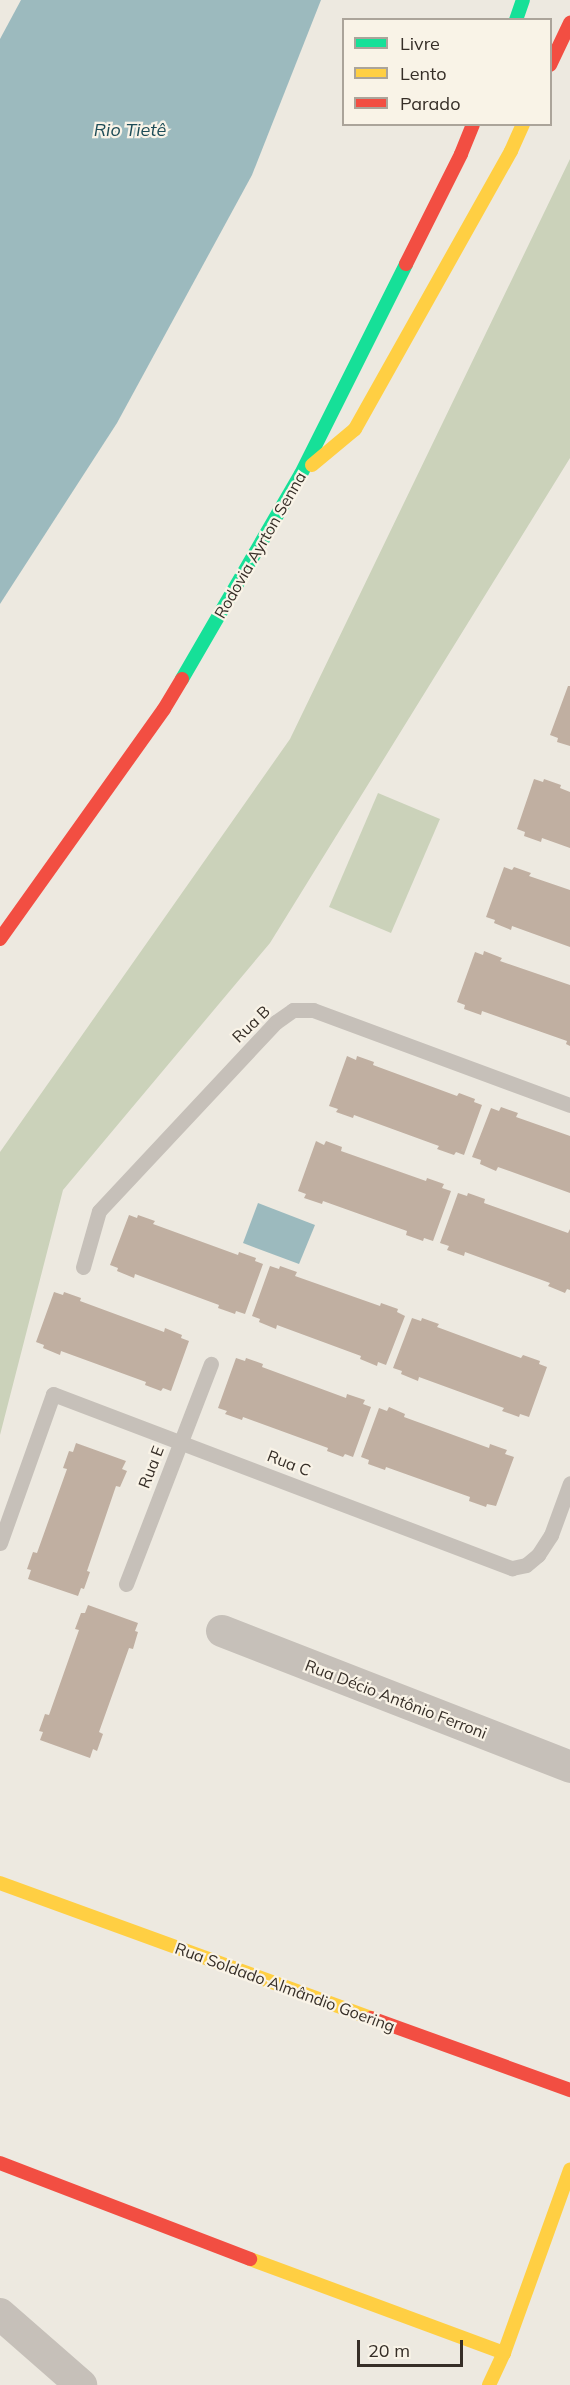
<!DOCTYPE html>
<meta charset="utf-8">
<style>
body{margin:0}
#map{position:relative;width:570px;height:2385px;overflow:hidden;background:#ede9e0;font-family:Mulish,sans-serif}
div>[style]{position:absolute}
.green>*{inset:0;background:#cbd2ba}
.water>*{inset:0;background:#9cbabe}
.building>*{inset:0;background:#c0afa1}
.lane>*{height:15px;margin:-7.5px;padding:0 7.5px;transform-origin:7.5px;border-radius:7.5px;background:#c6c0b9}
.street>*{height:32px;margin:-16px;padding:0 16px;transform-origin:16px;border-radius:16px;background:#c6c0b9}
.fast>*{height:14px;margin:-7px;padding:0 7px;transform-origin:7px;border-radius:7px;background:#16e098}
.slow>*{height:14px;margin:-7px;padding:0 7px;transform-origin:7px;border-radius:7px;background:#ffcf43}
.jam>*{height:14px;margin:-7px;padding:0 7px;transform-origin:7px;border-radius:7px;background:#f24e42}
span{translate:-50% -50%;white-space:nowrap;text-align:center;line-height:1.15;-webkit-text-stroke:4.5px #f9f3e7;paint-order:stroke}
.street-label{font-size:16px;color:#362e27}
.water-label{font-size:18px;color:#1d4c57;font-style:italic}
.legend{position:absolute;left:342px;top:18px;width:210px;height:108px;box-sizing:border-box;background:#f9f3e7;border:2px solid #aba49a;margin:0;padding:8px 10px;list-style:none;font-size:18px;color:#362e27}
.legend li{display:flex;align-items:center;gap:12px;height:30px}
.legend b{width:30px;border:2px solid #aba49a}
.scale{position:absolute;left:357px;top:2340px;width:106px;height:27px;box-sizing:border-box;border:3px solid #362e27;border-top:0;padding-left:8px;font-size:18px;line-height:21px;white-space:nowrap;color:#362e27;-webkit-text-stroke:4px #f9f3e7;paint-order:stroke}
</style>
<div id="map">
<div class="green">
<i style="clip-path:polygon(570px 159px,570px 458px,270px 943px,63px 1190px,0 1435px,0 1152px,290px 739px)"></i>
<i style="clip-path:polygon(378px 793px,440px 819px,391px 933px,329px 907px)"></i>
</div>
<div class="water">
<i style="clip-path:polygon(21px 0,321px 0,252px 175px,117px 423px,0 604px,0 39px)"></i>
<i style="clip-path:polygon(258px 1203px,315px 1225px,299px 1264px,243px 1243px)"></i>
</div>
<div class="building">
<i style="clip-path:polygon(568px 686px,570px 686px,570px 746px,557px 742px,558px 738px,550px 735px)"></i>
<i style="clip-path:polygon(534px 779px,543px 782px,544px 779px,561px 785px,560px 788px,570px 792px,570px 848px,542px 838px,541px 842px,524px 836px,525px 832px,517px 829px)"></i>
<i style="clip-path:polygon(504px 867px,512px 870px,514px 867px,531px 873px,529px 876px,570px 890px,570px 947px,512px 926px,511px 930px,494px 923px,495px 920px,486px 917px)"></i>
<i style="clip-path:polygon(484px 951px,502px 958px,500px 961px,570px 985px,570px 1046px,566px 1044px,567px 1041px,482px 1011px,481px 1015px,464px 1009px,465px 1005px,457px 1002px,475px 952px,483px 955px)"></i>
<i style="clip-path:polygon(347px 1056px,356px 1060px,357px 1056px,374px 1062px,373px 1065px,457px 1096px,459px 1093px,475px 1099px,474px 1102px,482px 1105px,464px 1155px,456px 1152px,454px 1155px,437px 1149px,439px 1146px,354px 1115px,353px 1118px,336px 1112px,338px 1109px,329px 1106px)"></i>
<i style="clip-path:polygon(501px 1107px,518px 1113px,516px 1117px,570px 1136px,570px 1193px,498px 1167px,496px 1171px,480px 1164px,481px 1160px,472px 1157px,491px 1108px,499px 1111px)"></i>
<i style="clip-path:polygon(316px 1141px,324px 1145px,326px 1141px,342px 1147px,341px 1151px,426px 1181px,427px 1178px,444px 1184px,442px 1188px,451px 1191px,433px 1241px,424px 1238px,423px 1241px,406px 1235px,407px 1231px,323px 1201px,322px 1204px,304px 1198px,306px 1194px,298px 1191px)"></i>
<i style="clip-path:polygon(458px 1193px,467px 1196px,468px 1193px,485px 1199px,484px 1203px,568px 1233px,570px 1229px,570px 1290px,567px 1289px,565px 1293px,548px 1286px,550px 1283px,465px 1252px,464px 1256px,447px 1250px,449px 1246px,440px 1243px)"></i>
<i style="clip-path:polygon(129px 1215px,137px 1218px,138px 1215px,155px 1221px,153px 1224px,238px 1255px,239px 1252px,256px 1258px,255px 1261px,263px 1264px,245px 1314px,236px 1311px,235px 1314px,218px 1308px,219px 1305px,135px 1274px,134px 1278px,117px 1271px,118px 1268px,110px 1265px)"></i>
<i style="clip-path:polygon(270px 1266px,279px 1269px,280px 1266px,297px 1272px,295px 1276px,380px 1306px,381px 1303px,398px 1309px,397px 1312px,405px 1316px,386px 1365px,378px 1362px,377px 1366px,360px 1359px,361px 1356px,277px 1325px,276px 1329px,259px 1322px,260px 1319px,252px 1316px)"></i>
<i style="clip-path:polygon(54px 1292px,63px 1295px,64px 1292px,81px 1298px,80px 1301px,164px 1332px,165px 1328px,182px 1335px,181px 1338px,189px 1341px,171px 1391px,163px 1388px,161px 1391px,145px 1385px,146px 1382px,61px 1351px,60px 1355px,43px 1348px,44px 1345px,36px 1342px)"></i>
<i style="clip-path:polygon(412px 1318px,421px 1321px,422px 1318px,439px 1324px,437px 1327px,521px 1358px,523px 1355px,540px 1361px,539px 1364px,547px 1367px,529px 1417px,520px 1414px,519px 1417px,502px 1411px,504px 1408px,419px 1377px,418px 1381px,401px 1374px,402px 1371px,393px 1368px)"></i>
<i style="clip-path:polygon(236px 1358px,245px 1361px,246px 1358px,263px 1364px,262px 1367px,346px 1398px,347px 1394px,365px 1400px,363px 1404px,371px 1407px,353px 1457px,345px 1454px,343px 1457px,327px 1451px,328px 1448px,243px 1417px,242px 1420px,225px 1414px,227px 1411px,218px 1408px)"></i>
<i style="clip-path:polygon(389px 1407px,405px 1414px,404px 1417px,489px 1448px,490px 1444px,507px 1450px,505px 1454px,514px 1457px,496px 1506px,487px 1504px,486px 1507px,469px 1501px,470px 1497px,386px 1467px,385px 1470px,368px 1464px,369px 1460px,361px 1457px,379px 1408px,387px 1411px)"></i>
<i style="clip-path:polygon(76px 1443px,126px 1461px,122px 1469px,127px 1471px,120px 1487px,116px 1486px,87px 1571px,90px 1572px,84px 1589px,81px 1588px,78px 1596px,28px 1579px,31px 1570px,27px 1569px,33px 1552px,37px 1553px,67px 1469px,63px 1468px,69px 1451px,73px 1452px)"></i>
<i style="clip-path:polygon(88px 1605px,138px 1623px,135px 1631px,138px 1632px,133px 1649px,129px 1648px,99px 1732px,103px 1734px,97px 1751px,93px 1749px,90px 1758px,40px 1740px,43px 1732px,39px 1731px,45px 1714px,49px 1715px,79px 1630px,75px 1629px,81px 1613px,85px 1613px)"></i>
</div>
<div class="lane">
<i style="left:83px;top:1267px;width:58px;rotate:-74.1deg"></i>
<i style="left:99px;top:1211px;width:259px;rotate:-46.9deg"></i>
<i style="left:276px;top:1022px;width:21px;rotate:-35deg"></i>
<i style="left:293px;top:1010px;width:20px"></i>
<i style="left:313px;top:1010px;width:274px;rotate:20.3deg"></i>
<i style="left:0;top:1543px;width:158px;rotate:-70.4deg"></i>
<i style="left:53px;top:1394px;width:491px;rotate:20.8deg"></i>
<i style="left:512px;top:1568px;width:14px;rotate:-12deg"></i>
<i style="left:526px;top:1565px;width:16px;rotate:-40deg"></i>
<i style="left:538px;top:1555px;width:24px;rotate:-57deg"></i>
<i style="left:551px;top:1535px;width:55px;rotate:-69.9deg"></i>
<i style="left:126px;top:1584px;width:236px;rotate:-68.9deg"></i>
</div>
<div class="street">
<i style="left:222px;top:1631px;width:374px;rotate:21.3deg"></i>
<i style="left:0;top:2314px;width:108px;rotate:41.2deg"></i>
</div>
<div class="fast">
<i style="left:516px;top:20px;width:21px;rotate:-71deg"></i>
<i style="left:182px;top:679px;width:237px;rotate:-59.9deg"></i>
<i style="left:301px;top:474px;width:235px;rotate:-63.4deg"></i>
</div>
<div class="slow">
<i style="left:312px;top:465px;width:56px;rotate:-39.9deg"></i>
<i style="left:355px;top:429px;width:319px;rotate:-60.7deg"></i>
<i style="left:511px;top:151px;width:30px;rotate:-66deg"></i>
<i style="left:0;top:1883px;width:395px;rotate:20deg"></i>
<i style="left:250px;top:2259px;width:271px;rotate:20.3deg"></i>
<i style="left:489px;top:2385px;width:35px;rotate:-65deg"></i>
<i style="left:504px;top:2353px;width:195px;rotate:-70.2deg"></i>
</div>
<div class="jam">
<i style="left:550px;top:65px;width:47px;rotate:-64.5deg"></i>
<i style="left:406px;top:264px;width:123px;rotate:-63.4deg"></i>
<i style="left:461px;top:154px;width:32px;rotate:-68deg"></i>
<i style="left:0;top:939px;width:282px;rotate:-54.5deg"></i>
<i style="left:164px;top:709px;width:35px;rotate:-59deg"></i>
<i style="left:371px;top:2018px;width:212px;rotate:19.9deg"></i>
<i style="left:0;top:2163px;width:268px;rotate:21deg"></i>
</div>
<div class="street-label">
<span style="left:260px;top:545px;rotate:-60deg">Rodovia Ayrton Senna</span>
<span style="left:251px;top:1024px;rotate:-44deg">Rua B</span>
<span style="left:289px;top:1463px;rotate:21deg">Rua C</span>
<span style="left:151px;top:1467px;rotate:-69deg">Rua E</span>
<span style="left:396px;top:1699px;rotate:21deg">Rua Décio Antônio Ferroni</span>
<span style="left:285px;top:1987px;rotate:20deg">Rua Soldado Almândio Goering</span>
</div>
<div class="water-label">
<span style="left:130px;top:130px">Rio Tietê</span>
</div>
<ul class="legend">
<li><b style="height:8px;background:#16e098"></b>Livre</li>
<li><b style="height:8px;background:#ffcf43"></b>Lento</li>
<li><b style="height:8px;background:#f24e42"></b>Parado</li>
</ul>
<div class="scale">20 m</div>
</div>
